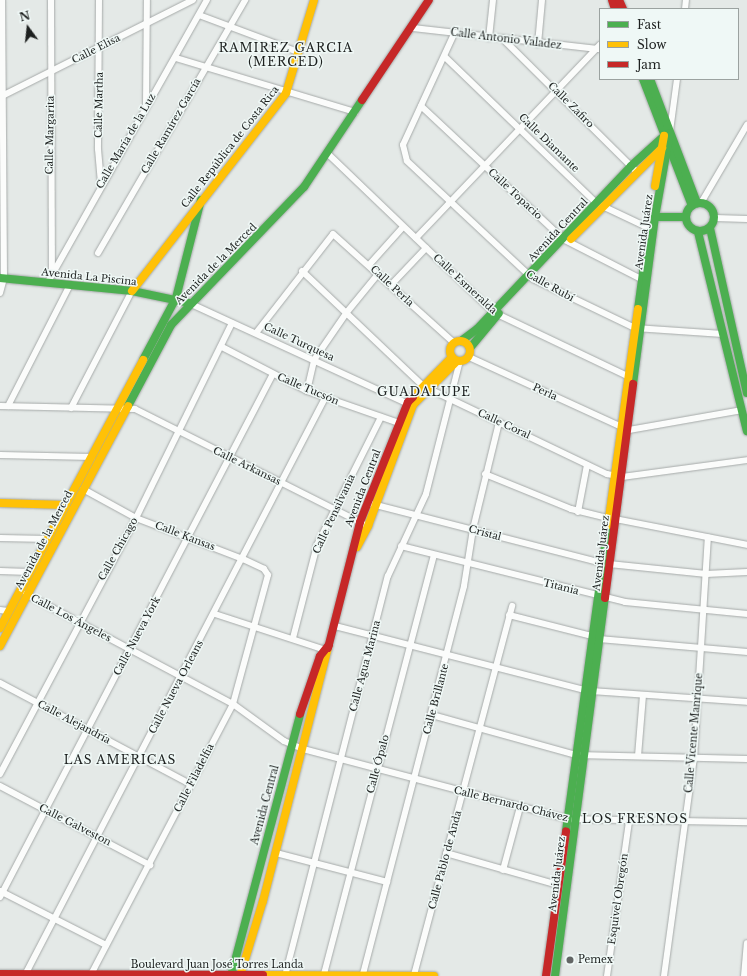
<!DOCTYPE html>
<meta charset="utf-8">
<style>
body{margin:0}
#map{position:relative;width:747px;height:976px;overflow:hidden;background:#e4e9e7;font-family:"Libre Baskerville",serif}
div>[style]{position:absolute}
.roads{filter:drop-shadow(0 0 1px #a6aaa9) drop-shadow(0 0 1px #a6aaa9)}
.street>*{height:6px;margin:-3px;padding:0 3px;transform-origin:3px;border-radius:3px;background:#fbfcfb}
.fast>*{height:8px;margin:-4px;padding:0 4px;transform-origin:4px;border-radius:4px;background:#4caf50}
.fast>.ring{margin:-4px;padding:0;box-sizing:content-box;background:none;border:8px solid #4caf50;border-radius:50%}
.slow>*{height:8px;margin:-4px;padding:0 4px;transform-origin:4px;border-radius:4px;background:#ffc107}
.slow>.ring{margin:-4px;padding:0;box-sizing:content-box;background:none;border:8px solid #ffc107;border-radius:50%}
.jam>*{height:8px;margin:-4px;padding:0 4px;transform-origin:4px;border-radius:4px;background:#c62828}
.dots>*{width:11px;height:11px;translate:-50% -50%;box-sizing:border-box;border:2px solid #eff8f6;border-radius:50%}
span{translate:-50% -50%;white-space:nowrap;text-align:center;line-height:1.15;-webkit-text-stroke:3px #eff8f6;paint-order:stroke}
.street-label{font-size:10px;color:#1d201f}
.poi-label{font-size:10px;color:#1d201f}
.left{translate:0 -50%;text-align:left}
.quarter-label{font-size:12px;color:#1d201f;letter-spacing:1px}
.legend{position:absolute;left:599px;top:8px;width:140px;height:72px;box-sizing:border-box;background:#eff8f6;border:1px solid #9ba2a0;margin:0;padding:5px 7px;list-style:none;font-size:12px;color:#1d201f}
.legend li{display:flex;align-items:center;gap:8px;height:20px}
.legend b{width:20px;border:1px solid #9ba2a0}
.north{position:absolute;left:8px;top:8px;width:40px;height:40px;-webkit-text-stroke:3px #eff8f6;paint-order:stroke;rotate:345deg;font-size:11px;font-weight:700;line-height:16px;text-align:center;color:#1d201f}
.north::after{content:'';display:block;margin:auto;width:14px;height:18px;background:#1d201f;clip-path:polygon(50% 0,100% 100%,50% 72%,0 100%)}
</style>
<div id="map">
<div class="roads">
<div class="street">
<i style="left:51px;top:0;width:270px;rotate:89.8deg"></i>
<i style="left:99px;top:0;width:149px;rotate:90.4deg"></i>
<i style="left:98px;top:149px;width:36px;rotate:85deg"></i>
<i style="left:685px;top:9px;width:9px;rotate:-84deg"></i>
<i style="left:199px;top:15px;width:106px;rotate:20.5deg"></i>
<i style="left:413px;top:28px;width:186px;rotate:6.5deg"></i>
<i style="left:454px;top:34px;width:122px;rotate:114.7deg"></i>
<i style="left:403px;top:145px;width:16px;rotate:76deg"></i>
<i style="left:407px;top:161px;width:173px;rotate:43.1deg"></i>
<i style="left:533px;top:279px;width:113px;rotate:25.7deg"></i>
<i style="left:635px;top:328px;width:88px;rotate:3.9deg"></i>
<i style="left:489px;top:38px;width:38px;rotate:-84deg"></i>
<i style="left:505px;top:41px;width:185px;rotate:44.8deg"></i>
<i style="left:538px;top:44px;width:44px;rotate:-84.8deg"></i>
<i style="left:445px;top:57px;width:210px;rotate:44deg"></i>
<i style="left:596px;top:203px;width:59px;rotate:25.3deg"></i>
<i style="left:176px;top:58px;width:187px;rotate:16.8deg"></i>
<i style="left:0;top:97px;width:216px;rotate:-26.7deg"></i>
<i style="left:146px;top:105px;width:105px;rotate:-89.5deg"></i>
<i style="left:421px;top:106px;width:195px;rotate:43.1deg"></i>
<i style="left:563px;top:239px;width:88px;rotate:27.1deg"></i>
<i style="left:670px;top:131px;width:52px;rotate:-82.3deg"></i>
<i style="left:327px;top:153px;width:230px;rotate:43.8deg"></i>
<i style="left:493px;top:312px;width:151px;rotate:25.5deg"></i>
<i style="left:701px;top:203px;width:91px;rotate:-59.5deg"></i>
<i style="left:715px;top:218px;width:32px;rotate:2deg"></i>
<i style="left:416px;top:238px;width:267px;rotate:-46.4deg"></i>
<i style="left:98px;top:253px;width:293px;rotate:-59.8deg"></i>
<i style="left:369px;top:265px;width:51px;rotate:-48.2deg"></i>
<i style="left:302px;top:271px;width:167px;rotate:43.5deg"></i>
<i style="left:423px;top:386px;width:204px;rotate:25.6deg"></i>
<i style="left:607px;top:474px;width:15px;rotate:11deg"></i>
<i style="left:622px;top:477px;width:126px;rotate:-7.7deg"></i>
<i style="left:48px;top:282px;width:324px;rotate:-60.6deg"></i>
<i style="left:391px;top:285px;width:51px;rotate:-46.6deg"></i>
<i style="left:0;top:293px;width:16px;rotate:-75deg"></i>
<i style="left:4px;top:278px;width:278px;rotate:-90.4deg"></i>
<i style="left:189px;top:303px;width:244px;rotate:24.7deg"></i>
<i style="left:256px;top:333px;width:125px;rotate:-52.1deg"></i>
<i style="left:333px;top:234px;width:163px;rotate:42deg"></i>
<i style="left:222px;top:347px;width:96px;rotate:27.4deg"></i>
<i style="left:307px;top:391px;width:97px;rotate:19.2deg"></i>
<i style="left:469px;top:357px;width:168px;rotate:24.6deg"></i>
<i style="left:307px;top:391px;width:32px;rotate:-77deg"></i>
<i style="left:314px;top:360px;width:58px;rotate:-55.5deg"></i>
<i style="left:347px;top:312px;width:49px;rotate:-50.8deg"></i>
<i style="left:0;top:406px;width:135px;rotate:1.3deg"></i>
<i style="left:135px;top:409px;width:261px;rotate:26.7deg"></i>
<i style="left:8px;top:406px;width:136px;rotate:-62.9deg"></i>
<i style="left:71px;top:408px;width:132px;rotate:-62.5deg"></i>
<i style="left:629px;top:430px;width:115px;rotate:-10deg"></i>
<i style="left:0;top:455px;width:92px;rotate:1.2deg"></i>
<i style="left:485px;top:474px;width:93px;rotate:22.1deg"></i>
<i style="left:571px;top:509px;width:38px;rotate:14deg"></i>
<i style="left:83px;top:489px;width:60px;rotate:28.7deg"></i>
<i style="left:136px;top:518px;width:115px;rotate:21deg"></i>
<i style="left:243px;top:559px;width:23px;rotate:25deg"></i>
<i style="left:264px;top:569px;width:7px;rotate:56deg"></i>
<i style="left:268px;top:575px;width:134px;rotate:105.2deg"></i>
<i style="left:233px;top:704px;width:306px;rotate:117.7deg"></i>
<i style="left:372px;top:504px;width:236px;rotate:14.4deg"></i>
<i style="left:578px;top:512px;width:48px;rotate:-79.2deg"></i>
<i style="left:615px;top:519px;width:135px;rotate:11.1deg"></i>
<i style="left:0;top:538px;width:48px;rotate:1.2deg"></i>
<i style="left:401px;top:546px;width:231px;rotate:14deg"></i>
<i style="left:625px;top:602px;width:123px;rotate:5.6deg"></i>
<i style="left:609px;top:564px;width:98px;rotate:5.9deg"></i>
<i style="left:706px;top:574px;width:41px;rotate:-2.8deg"></i>
<i style="left:0;top:571px;width:29px;rotate:2deg"></i>
<i style="left:26px;top:594px;width:234px;rotate:28deg"></i>
<i style="left:233px;top:704px;width:63px;rotate:36deg"></i>
<i style="left:284px;top:741px;width:21px;rotate:23deg"></i>
<i style="left:303px;top:749px;width:274px;rotate:14.8deg"></i>
<i style="left:568px;top:819px;width:179px;rotate:1deg"></i>
<i style="left:0;top:610px;width:8px;rotate:7deg"></i>
<i style="left:215px;top:614px;width:119px;rotate:18.1deg"></i>
<i style="left:509px;top:615px;width:86px;rotate:14.2deg"></i>
<i style="left:335px;top:626px;width:257px;rotate:14.4deg"></i>
<i style="left:293px;top:638px;width:96px;rotate:-75.5deg"></i>
<i style="left:317px;top:545px;width:143px;rotate:-63.4deg"></i>
<i style="left:599px;top:639px;width:149px;rotate:5deg"></i>
<i style="left:0;top:683px;width:215px;rotate:28deg"></i>
<i style="left:591px;top:691px;width:156px;rotate:4deg"></i>
<i style="left:432px;top:715px;width:149px;rotate:15.5deg"></i>
<i style="left:576px;top:755px;width:171px;rotate:1.3deg"></i>
<i style="left:638px;top:756px;width:61px;rotate:-85.3deg"></i>
<i style="left:0;top:774px;width:290px;rotate:-62deg"></i>
<i style="left:136px;top:518px;width:217px;rotate:-63.8deg"></i>
<i style="left:0;top:786px;width:170px;rotate:27.8deg"></i>
<i style="left:276px;top:853px;width:115px;rotate:14.6deg"></i>
<i style="left:446px;top:853px;width:116px;rotate:15.9deg"></i>
<i style="left:503px;top:870px;width:65px;rotate:-74.9deg"></i>
<i style="left:0;top:891px;width:119px;rotate:27deg"></i>
<i style="left:0;top:897px;width:590px;rotate:-62.44deg"></i>
<i style="left:324px;top:974px;width:433px;rotate:-75.3deg"></i>
<i style="left:363px;top:974px;width:401px;rotate:-75.4deg"></i>
<i style="left:464px;top:586px;width:58px;rotate:-81deg"></i>
<i style="left:473px;top:529px;width:110px;rotate:-76.3deg"></i>
<i style="left:25px;top:975px;width:650px;rotate:-62.53deg"></i>
<i style="left:414px;top:975px;width:382px;rotate:-75.1deg"></i>
<i style="left:285px;top:976px;width:413px;rotate:-75.6deg"></i>
<i style="left:388px;top:576px;width:90px;rotate:-65.1deg"></i>
<i style="left:426px;top:494px;width:137px;rotate:-75.7deg"></i>
<i style="left:607px;top:976px;width:157px;rotate:-81.9deg"></i>
<i style="left:664px;top:976px;width:220px;rotate:-82.2deg"></i>
<i style="left:694px;top:758px;width:221px;rotate:-86.4deg"></i>
<i style="left:744px;top:976px;width:33px;rotate:-85deg"></i>
</div>
<div class="fast">
<i style="left:643px;top:79px;width:136px;rotate:68.9deg"></i>
<i style="left:650px;top:79px;width:133px;rotate:69.2deg"></i>
<i class="ring" style="left:686px;top:203px;width:20px;height:20px"></i>
<i style="left:655px;top:217px;width:31px"></i>
<i style="left:710px;top:228px;width:169px;rotate:77.4deg"></i>
<i style="left:698px;top:232px;width:205px;rotate:76.2deg"></i>
<i style="left:0;top:278px;width:133px;rotate:5.6deg"></i>
<i style="left:132px;top:291px;width:58px;rotate:11.9deg"></i>
<i style="left:638px;top:309px;width:67px;rotate:-82.2deg"></i>
<i style="left:461px;top:341px;width:20px;rotate:-37deg"></i>
<i style="left:477px;top:329px;width:224px;rotate:-46.6deg"></i>
<i style="left:631px;top:166px;width:45px;rotate:-42.3deg"></i>
<i style="left:470px;top:348px;width:45px;rotate:-50.4deg"></i>
<i style="left:143px;top:360px;width:70px;rotate:-62deg"></i>
<i style="left:176px;top:298px;width:101px;rotate:-75.7deg"></i>
<i style="left:633px;top:384px;width:168px;rotate:-82.5deg"></i>
<i style="left:655px;top:217px;width:85px;rotate:-79.9deg"></i>
<i style="left:128px;top:406px;width:92px;rotate:-62deg"></i>
<i style="left:171px;top:325px;width:192px;rotate:-46.1deg"></i>
<i style="left:304px;top:187px;width:105px;rotate:-56.3deg"></i>
<i style="left:566px;top:831px;width:309px;rotate:-82.2deg"></i>
<i style="left:231px;top:976px;width:271px;rotate:-75.2deg"></i>
<i style="left:555px;top:976px;width:381px;rotate:-82.5deg"></i>
</div>
<div class="slow">
<i style="left:655px;top:186px;width:51px;rotate:-79.8deg"></i>
<i style="left:571px;top:239px;width:129px;rotate:-45deg"></i>
<i style="left:132px;top:291px;width:251px;rotate:-52.1deg"></i>
<i style="left:286px;top:93px;width:97px;rotate:-73.2deg"></i>
<i class="ring" style="left:450px;top:341px;width:12px;height:12px"></i>
<i style="left:413px;top:397px;width:56px;rotate:-45.7deg"></i>
<i style="left:0;top:503px;width:66px;rotate:1.7deg"></i>
<i style="left:608px;top:525px;width:218px;rotate:-82.1deg"></i>
<i style="left:357px;top:547px;width:24px;rotate:-62deg"></i>
<i style="left:368px;top:526px;width:129px;rotate:-69.6deg"></i>
<i style="left:413px;top:405px;width:62px;rotate:-45deg"></i>
<i style="left:0;top:628px;width:304px;rotate:-61.9deg"></i>
<i style="left:0;top:646px;width:272px;rotate:-61.9deg"></i>
<i style="left:263px;top:975px;width:171px;rotate:0.3deg"></i>
<i style="left:240px;top:976px;width:78px;rotate:-73deg"></i>
<i style="left:263px;top:901px;width:261px;rotate:-75.6deg"></i>
</div>
<div class="jam">
<i style="left:612px;top:0;width:9px;rotate:72deg"></i>
<i style="left:619px;top:0;width:10px;rotate:66deg"></i>
<i style="left:362px;top:100px;width:120px;rotate:-56.2deg"></i>
<i style="left:605px;top:598px;width:216px;rotate:-82.5deg"></i>
<i style="left:328px;top:648px;width:130px;rotate:-75.7deg"></i>
<i style="left:360px;top:522px;width:129px;rotate:-68.2deg"></i>
<i style="left:408px;top:402px;width:7px;rotate:-45deg"></i>
<i style="left:300px;top:714px;width:61px;rotate:-71deg"></i>
<i style="left:320px;top:656px;width:14px;rotate:-51deg"></i>
<i style="left:0;top:974px;width:263px;rotate:0.2deg"></i>
<i style="left:546px;top:976px;width:146px;rotate:-82.1deg"></i>
</div>
</div>
<div class="dots">
<i style="left:570px;top:960px;background:#636665"></i>
</div>
<div class="street-label">
<span style="left:506px;top:39px;rotate:7deg">Calle Antonio Valadez</span>
<span style="left:96px;top:49px;rotate:-27deg">Calle Elisa</span>
<span style="left:99px;top:105px;rotate:-89deg">Calle Martha</span>
<span style="left:571px;top:105px;rotate:45deg">Calle Zafiro</span>
<span style="left:171px;top:126px;rotate:-60deg">Calle Ramírez García</span>
<span style="left:50px;top:135px;rotate:-89deg">Calle Margarita</span>
<span style="left:126px;top:141px;rotate:-60deg">Calle María de la Luz</span>
<span style="left:549px;top:143px;rotate:44deg">Calle Diamante</span>
<span style="left:230px;top:147px;rotate:-52deg">Calle República de Costa Rica</span>
<span style="left:515px;top:194px;rotate:43deg">Calle Topacio</span>
<span style="left:558px;top:230px;rotate:-47deg">Avenida Central</span>
<span style="left:644px;top:232px;rotate:-82deg">Avenida Juárez</span>
<span style="left:216px;top:264px;rotate:-45deg">Avenida de la Merced</span>
<span style="left:89px;top:277px;rotate:6deg">Avenida La Piscina</span>
<span style="left:465px;top:284px;rotate:43deg">Calle Esmeralda</span>
<span style="left:392px;top:286px;rotate:43deg">Calle Perla</span>
<span style="left:550px;top:286px;rotate:29deg">Calle Rubí</span>
<span style="left:299px;top:342px;rotate:25deg">Calle Turquesa</span>
<span style="left:308px;top:389px;rotate:23deg">Calle Tucsón</span>
<span style="left:545px;top:392px;rotate:25deg">Perla</span>
<span style="left:504px;top:424px;rotate:25deg">Calle Coral</span>
<span style="left:247px;top:466px;rotate:26deg">Calle Arkansas</span>
<span style="left:363px;top:488px;rotate:-69deg">Avenida Central</span>
<span style="left:334px;top:514px;rotate:-65deg">Calle Pensilvania</span>
<span style="left:485px;top:533px;rotate:15deg">Cristal</span>
<span style="left:185px;top:536px;rotate:21deg">Calle Kansas</span>
<span style="left:44px;top:540px;rotate:-62deg">Avenida de la Merced</span>
<span style="left:118px;top:549px;rotate:-61deg">Calle Chicago</span>
<span style="left:601px;top:553px;rotate:-83deg">Avenida Juárez</span>
<span style="left:561px;top:587px;rotate:14deg">Titania</span>
<span style="left:71px;top:618px;rotate:28deg">Calle Los Ángeles</span>
<span style="left:137px;top:636px;rotate:-62deg">Calle Nueva York</span>
<span style="left:365px;top:666px;rotate:-75deg">Calle Agua Marina</span>
<span style="left:176px;top:687px;rotate:-62deg">Calle Nueva Orleans</span>
<span style="left:436px;top:699px;rotate:-75deg">Calle Brillante</span>
<span style="left:74px;top:722px;rotate:28deg">Calle Alejandría</span>
<span style="left:694px;top:733px;rotate:-85deg">Calle Vicente Manrique</span>
<span style="left:378px;top:764px;rotate:-75deg">Calle Ópalo</span>
<span style="left:194px;top:778px;rotate:-63deg">Calle Filadelfia</span>
<span style="left:511px;top:804px;rotate:14deg">Calle Bernardo Chávez</span>
<span style="left:265px;top:805px;rotate:-75deg">Avenida Central</span>
<span style="left:75px;top:825px;rotate:27deg">Calle Galveston</span>
<span style="left:445px;top:860px;rotate:-75deg">Calle Pablo de Anda</span>
<span style="left:557px;top:874px;rotate:-83deg">Avenida Juárez</span>
<span style="left:618px;top:899px;rotate:-82deg">Esquivel Obregón</span>
<span style="left:217px;top:965px">Boulevard Juan José Torres Landa</span>
</div>
<div class="poi-label">
<span class="left" style="left:578px;top:960px">Pemex</span>
</div>
<div class="quarter-label">
<span style="left:286px;top:55px">RAMIREZ GARCIA<br>(MERCED)</span>
<span style="left:424px;top:392px">GUADALUPE</span>
<span style="left:120px;top:760px">LAS AMERICAS</span>
<span style="left:635px;top:819px">LOS FRESNOS</span>
</div>
<ul class="legend">
<li><b style="height:5px;background:#4caf50"></b>Fast</li>
<li><b style="height:5px;background:#ffc107"></b>Slow</li>
<li><b style="height:5px;background:#c62828"></b>Jam</li>
</ul>
<div class="north">N</div>
</div>
